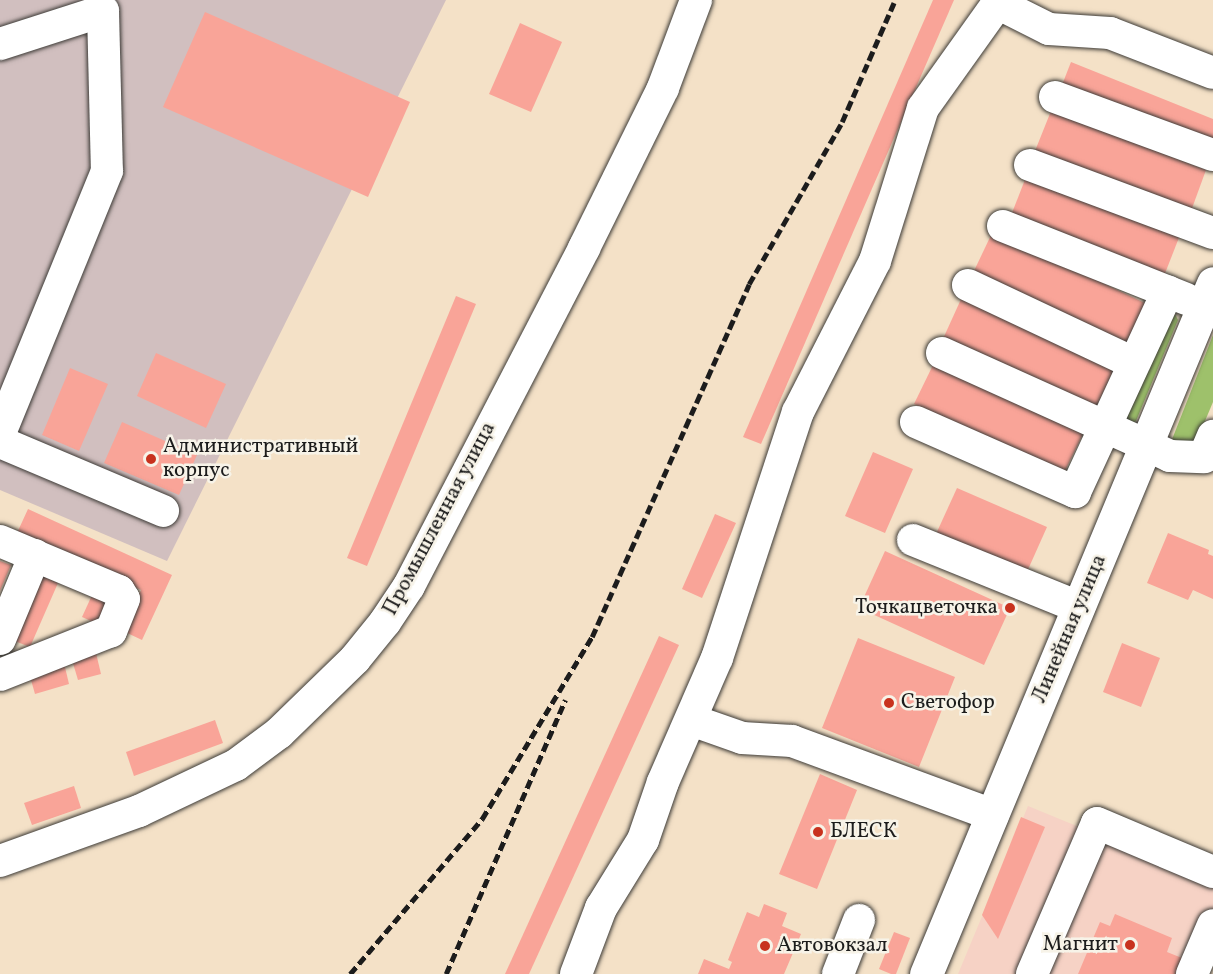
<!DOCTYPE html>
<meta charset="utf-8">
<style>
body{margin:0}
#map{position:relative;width:1213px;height:974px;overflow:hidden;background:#f4e1c7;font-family:Vollkorn,serif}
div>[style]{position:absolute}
.built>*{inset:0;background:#f6d2c5}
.industrial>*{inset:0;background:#d1bfbf}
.green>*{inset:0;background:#9ec16b}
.building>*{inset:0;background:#f9a498}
.roads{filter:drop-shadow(0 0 2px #3c3a36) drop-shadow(0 0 2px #3c3a36)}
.minor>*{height:32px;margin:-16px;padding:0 16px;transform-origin:16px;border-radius:16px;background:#fff}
.major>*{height:33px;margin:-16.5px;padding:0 16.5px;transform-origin:16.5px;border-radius:16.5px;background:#fff}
.rail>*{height:4.5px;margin-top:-2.25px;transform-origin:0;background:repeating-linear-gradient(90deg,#1c1c1c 0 9px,transparent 0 13.5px)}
.dots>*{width:16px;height:16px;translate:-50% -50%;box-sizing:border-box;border:3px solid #f7f3e8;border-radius:50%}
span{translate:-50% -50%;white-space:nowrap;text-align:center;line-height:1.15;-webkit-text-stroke:5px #f7f3e8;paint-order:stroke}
.poi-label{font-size:21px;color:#1c1c1c}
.left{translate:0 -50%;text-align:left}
.right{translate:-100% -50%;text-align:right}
.street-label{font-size:21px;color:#1c1c1c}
</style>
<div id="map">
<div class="built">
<i style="clip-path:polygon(1028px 806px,1213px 882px,1213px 945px,1201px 974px,958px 974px)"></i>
</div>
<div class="industrial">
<i style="clip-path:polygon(0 0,446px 0,167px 561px,0 490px)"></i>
</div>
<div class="green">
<i style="clip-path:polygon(1174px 312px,1178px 320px,1136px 421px,1130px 425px,1123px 414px)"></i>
<i style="clip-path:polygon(1213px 335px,1213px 402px,1192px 452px,1171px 442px)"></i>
</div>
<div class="building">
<i style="clip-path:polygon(933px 0,954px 0,761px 444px,743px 437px)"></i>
<i style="clip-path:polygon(205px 12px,410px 102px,368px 197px,163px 107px)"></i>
<i style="clip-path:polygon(520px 23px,562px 42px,531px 112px,489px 94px)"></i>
<i style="clip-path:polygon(1071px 62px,1213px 119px,1213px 151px,1062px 85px)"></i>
<i style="clip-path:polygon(1051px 111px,1206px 170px,1191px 211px,1035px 151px)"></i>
<i style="clip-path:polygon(1026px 177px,1180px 235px,1164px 276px,1010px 218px)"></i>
<i style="clip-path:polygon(993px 231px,1147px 304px,1127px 346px,973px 273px)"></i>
<i style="clip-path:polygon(456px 296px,476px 304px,367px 566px,347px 558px)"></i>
<i style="clip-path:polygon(962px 297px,1115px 367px,1095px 410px,942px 341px)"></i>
<i style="clip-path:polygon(156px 353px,226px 384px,206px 428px,137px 396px)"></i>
<i style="clip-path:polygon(933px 365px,1083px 434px,1064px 473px,914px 404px)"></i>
<i style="clip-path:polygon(70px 368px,108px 384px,79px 451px,42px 435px)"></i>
<i style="clip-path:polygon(122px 422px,197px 455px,179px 495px,104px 463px)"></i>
<i style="clip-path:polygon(873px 452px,913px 469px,885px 533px,845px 516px)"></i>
<i style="clip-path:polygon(957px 488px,1047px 527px,1026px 574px,936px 534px)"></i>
<i style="clip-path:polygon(28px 509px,172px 575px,142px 640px,123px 631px,141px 590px,17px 533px)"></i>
<i style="clip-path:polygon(715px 514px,736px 523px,702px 598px,682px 589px)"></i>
<i style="clip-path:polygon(1168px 533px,1209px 550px,1208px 554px,1213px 556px,1213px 599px,1193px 590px,1188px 600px,1147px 583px)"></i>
<i style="clip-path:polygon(885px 551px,1010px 608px,984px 665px,859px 608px)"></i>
<i style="clip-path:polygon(0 561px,11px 565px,0 591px)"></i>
<i style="clip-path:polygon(35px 573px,58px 583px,30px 647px,7px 638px)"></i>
<i style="clip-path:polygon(93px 593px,111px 601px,100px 625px,82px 617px)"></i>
<i style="clip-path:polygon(659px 636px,679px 645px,529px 974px,505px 974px)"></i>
<i style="clip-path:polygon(858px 638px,955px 677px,919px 767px,822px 728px)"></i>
<i style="clip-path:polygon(1122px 643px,1160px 658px,1141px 707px,1103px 692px)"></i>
<i style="clip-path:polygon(96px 653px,101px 674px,78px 680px,72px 660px)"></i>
<i style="clip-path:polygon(64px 663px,69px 684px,35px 694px,29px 673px)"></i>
<i style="clip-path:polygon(215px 720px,223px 743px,134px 776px,126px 752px)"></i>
<i style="clip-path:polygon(820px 774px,857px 790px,817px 889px,779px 874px)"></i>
<i style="clip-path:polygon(74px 786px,81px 808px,32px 825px,24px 803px)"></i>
<i style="clip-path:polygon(1021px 817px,1045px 827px,998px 939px,982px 915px)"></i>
<i style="clip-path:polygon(764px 904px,787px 913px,782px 926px,801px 934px,784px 974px,698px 974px,704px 959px,729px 969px,732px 962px,728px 960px,747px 912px,759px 917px)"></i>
<i style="clip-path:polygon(1115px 914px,1172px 938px,1167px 952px,1182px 958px,1175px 974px,1078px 974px,1100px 922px,1110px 926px)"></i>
<i style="clip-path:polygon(894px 932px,910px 938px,896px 974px,891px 974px,879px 969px)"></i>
</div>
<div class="roads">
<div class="minor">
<i style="left:999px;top:4px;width:56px;rotate:26.6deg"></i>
<i style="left:1049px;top:29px;width:61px;rotate:3.8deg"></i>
<i style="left:1110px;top:33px;width:110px;rotate:21.2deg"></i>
<i style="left:0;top:44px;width:108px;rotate:-17.8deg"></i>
<i style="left:103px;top:11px;width:160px;rotate:88.6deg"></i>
<i style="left:107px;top:171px;width:283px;rotate:112.2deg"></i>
<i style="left:1055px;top:97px;width:168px;rotate:20.2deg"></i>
<i style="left:1030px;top:165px;width:195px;rotate:20.4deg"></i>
<i style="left:1003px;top:226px;width:197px;rotate:21.7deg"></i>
<i style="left:968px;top:285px;width:183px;rotate:25.2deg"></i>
<i style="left:942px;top:353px;width:250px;rotate:24.3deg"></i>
<i style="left:1170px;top:456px;width:34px;rotate:2deg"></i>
<i style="left:1204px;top:457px;width:23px;rotate:-67deg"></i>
<i style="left:916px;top:422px;width:174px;rotate:23.8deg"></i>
<i style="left:1075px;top:492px;width:221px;rotate:-65.2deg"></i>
<i style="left:0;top:442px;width:177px;rotate:22.9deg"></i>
<i style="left:913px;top:540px;width:179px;rotate:22deg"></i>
<i style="left:0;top:541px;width:129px;rotate:22.8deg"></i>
<i style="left:119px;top:591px;width:9px;rotate:58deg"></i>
<i style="left:124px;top:599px;width:35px;rotate:112deg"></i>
<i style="left:111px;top:631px;width:119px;rotate:158.4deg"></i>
<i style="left:0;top:639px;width:91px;rotate:-67.4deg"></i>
<i style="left:691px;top:720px;width:54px;rotate:19.4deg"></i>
<i style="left:742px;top:738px;width:50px;rotate:3.4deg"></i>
<i style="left:792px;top:741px;width:214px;rotate:20.2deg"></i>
<i style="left:0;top:861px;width:148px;rotate:-19.8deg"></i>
<i style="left:139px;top:811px;width:107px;rotate:-25.4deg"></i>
<i style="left:236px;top:765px;width:54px;rotate:-36.7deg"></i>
<i style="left:279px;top:733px;width:106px;rotate:-44.2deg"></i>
<i style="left:355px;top:659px;width:48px;rotate:-51deg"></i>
<i style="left:385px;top:622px;width:43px;rotate:-56.3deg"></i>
<i style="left:409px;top:586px;width:381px;rotate:-62.6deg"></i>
<i style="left:584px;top:248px;width:178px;rotate:-63.7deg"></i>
<i style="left:663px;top:88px;width:94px;rotate:-69.4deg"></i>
<i style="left:576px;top:974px;width:71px;rotate:-69.3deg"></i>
<i style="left:601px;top:908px;width:80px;rotate:-58.3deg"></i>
<i style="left:643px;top:840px;width:61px;rotate:-71deg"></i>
<i style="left:663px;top:782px;width:135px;rotate:-66.5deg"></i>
<i style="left:717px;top:658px;width:259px;rotate:-71.8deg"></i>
<i style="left:798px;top:412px;width:169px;rotate:-63deg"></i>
<i style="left:875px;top:261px;width:160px;rotate:-72.6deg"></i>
<i style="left:923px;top:108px;width:133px;rotate:-54.5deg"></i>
<i style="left:838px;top:974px;width:58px;rotate:-68.7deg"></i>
<i style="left:1032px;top:974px;width:164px;rotate:-66.7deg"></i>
<i style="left:1097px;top:823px;width:126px;rotate:22.9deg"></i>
<i style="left:1192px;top:974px;width:53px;rotate:-66.8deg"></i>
</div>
<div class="major">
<i style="left:926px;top:974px;width:748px;rotate:-67.44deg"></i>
</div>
</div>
<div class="rail">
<i style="left:350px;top:974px;width:204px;rotate:-49.6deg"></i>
<i style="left:482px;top:819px;width:213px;rotate:-58.9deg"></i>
<i style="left:592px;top:637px;width:386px;rotate:-66deg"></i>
<i style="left:749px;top:284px;width:187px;rotate:-60.1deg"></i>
<i style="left:842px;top:122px;width:133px;rotate:-66.5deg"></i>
<i style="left:446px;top:974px;width:299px;rotate:-66.5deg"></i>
</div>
<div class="dots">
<i style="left:151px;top:459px;background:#c8321e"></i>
<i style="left:1010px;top:608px;background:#c8321e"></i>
<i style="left:889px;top:703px;background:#c8321e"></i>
<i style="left:818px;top:832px;background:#c8321e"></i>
<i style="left:1130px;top:945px;background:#c8321e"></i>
<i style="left:765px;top:946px;background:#c8321e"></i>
</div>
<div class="poi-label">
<span class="left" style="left:163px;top:459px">Административный<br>корпус</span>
<span class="right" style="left:998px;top:608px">Точкацветочка</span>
<span class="left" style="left:901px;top:703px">Светофор</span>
<span class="left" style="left:830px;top:832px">БЛЕСК</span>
<span class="right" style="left:1118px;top:945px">Магнит</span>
<span class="left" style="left:777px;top:946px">Автовокзал</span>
</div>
<div class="street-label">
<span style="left:440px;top:519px;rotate:-62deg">Промышленная улица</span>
<span style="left:1070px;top:629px;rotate:-67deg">Линейная улица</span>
</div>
</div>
